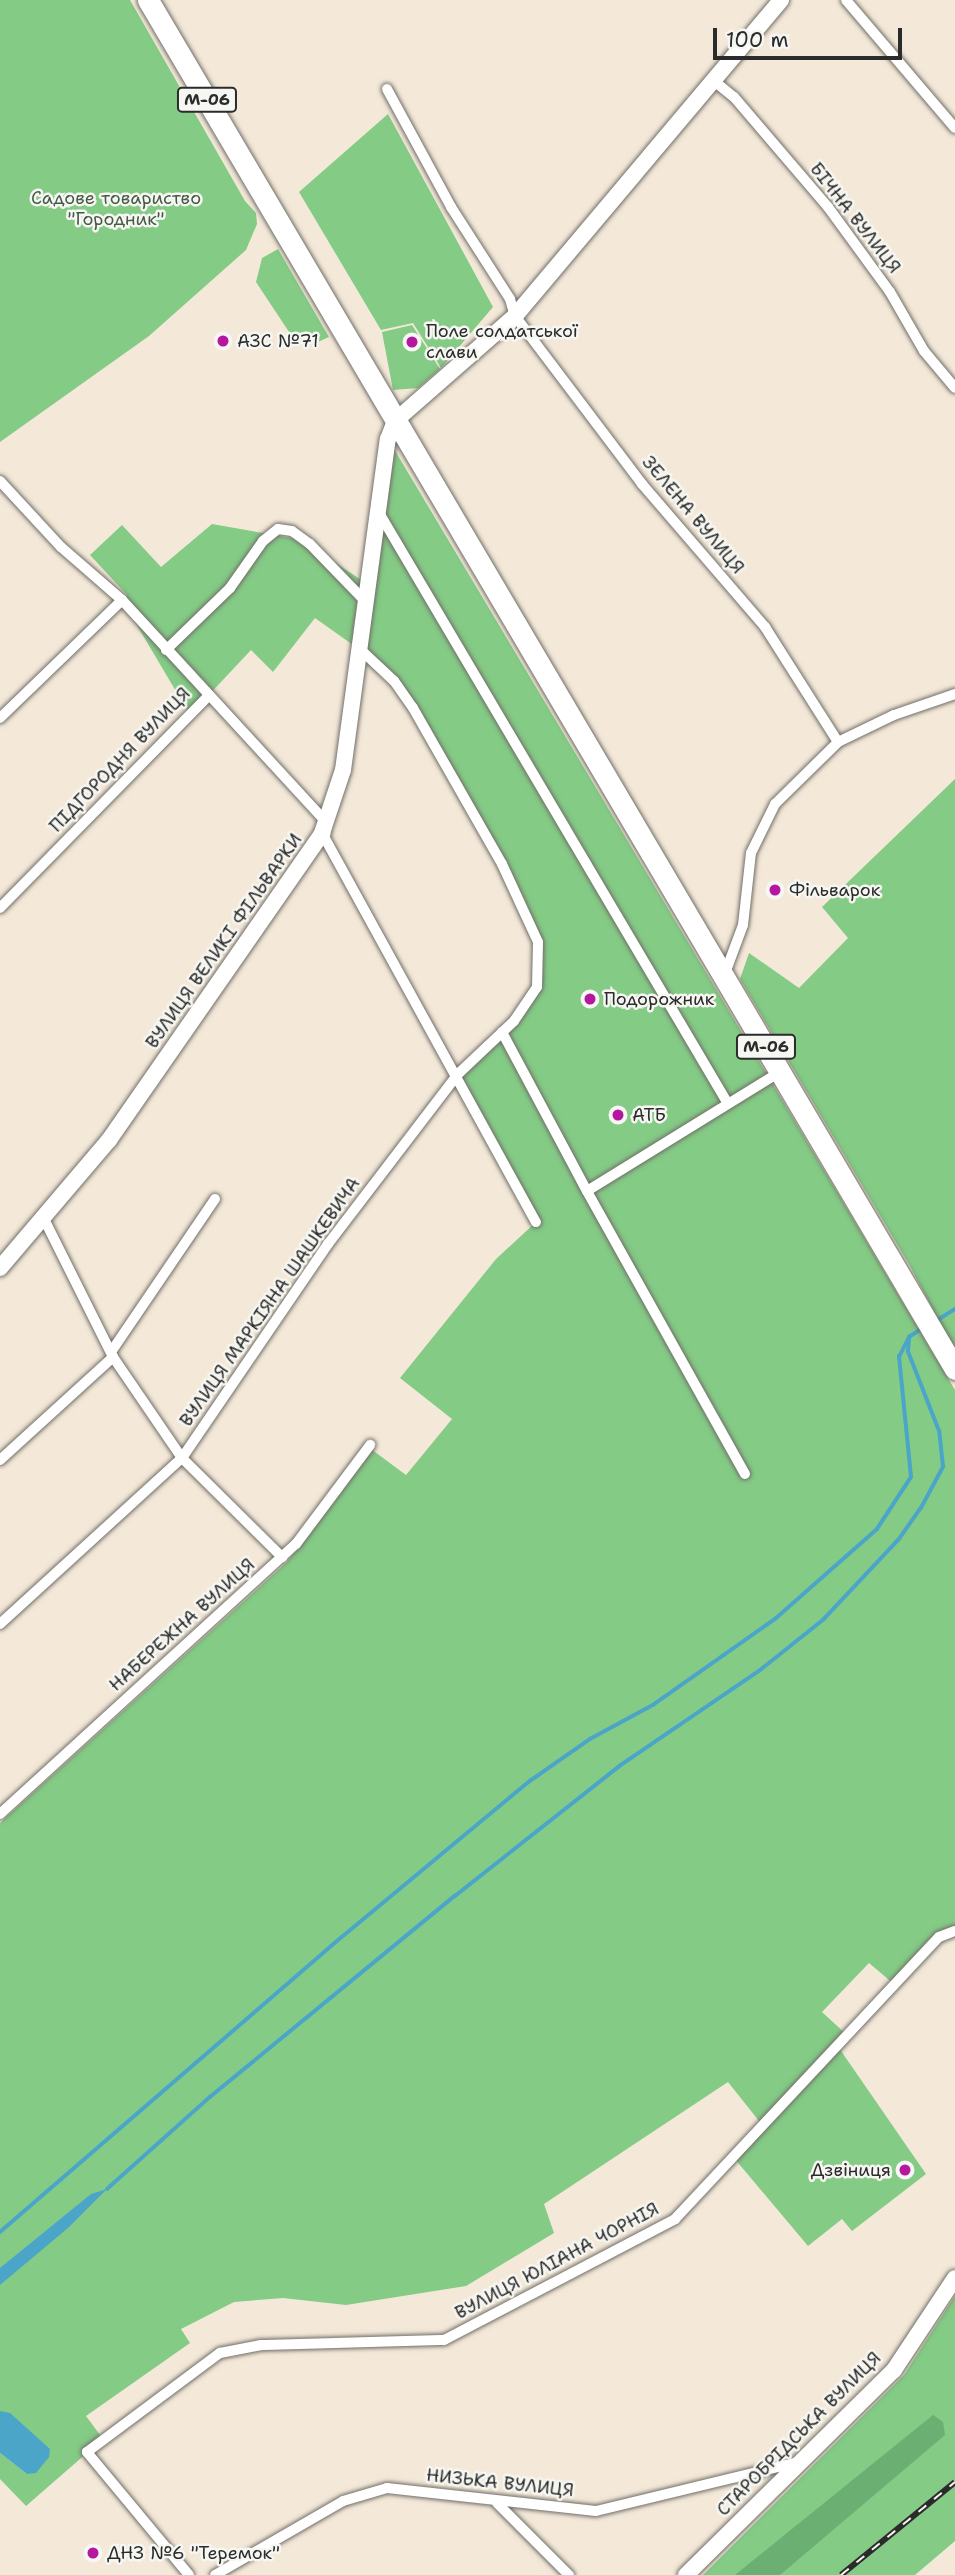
<!DOCTYPE html>
<meta charset="utf-8">
<style>
body{margin:0}
#map{position:relative;width:955px;height:2575px;overflow:hidden;background:#f4e9d9;font-family:"Shantell Sans",sans-serif}
div>[style]{position:absolute}
.green>*{inset:0;background:#84cb86}
.forest>*{inset:0;background:#6baf73}
.water>*{inset:0;background:#4ba5c9}
.stream>*{height:3.5px;margin:-1.75px;padding:0 1.75px;transform-origin:1.75px;border-radius:1.75px;background:#4ba5c9}
.roads{filter:drop-shadow(0 0 2px #716e68) drop-shadow(0 0 2px #716e68)}
.street>*{height:10px;margin:-5px;padding:0 5px;transform-origin:5px;border-radius:5px;background:#fff}
.secondary>*{height:16px;margin:-8px;padding:0 8px;transform-origin:8px;border-radius:8px;background:#fff}
.highway>*{height:21px;margin:-10.5px;padding:0 10.5px;transform-origin:10.5px;border-radius:10.5px;background:#fff}
.rail>*{height:6px;margin-top:-3px;transform-origin:0;background:repeating-linear-gradient(90deg,#f6f6f2 0 10px,#2b2b2b 0 20px);box-sizing:border-box;border-block:2px solid #2b2b2b}
.dots>*{width:19px;height:19px;translate:-50% -50%;box-sizing:border-box;border:4px solid #f6f6f2;border-radius:50%}
span{translate:-50% -50%;white-space:nowrap;text-align:center;line-height:1.15;-webkit-text-stroke:5px #f6f6f2;paint-order:stroke}
.shield-label span{padding:2px 5px;background:#f6f6f2;border:2px solid;border-radius:5px;-webkit-text-stroke-width:0}
.shield-label{font-size:16px;color:#2b2b2b;font-weight:700}
.park-label{font-size:18px;color:#465b46}
.street-label{font-size:18px;color:#2b2b2b}
.poi-label{font-size:18px;color:#2b2b2b}
.left{translate:0 -50%;text-align:left}
.right{translate:-100% -50%;text-align:right}
.scale{position:absolute;left:713px;top:28px;width:189px;height:32px;box-sizing:border-box;border:4px solid #2b2b2b;border-top:0;padding-left:9px;font-size:21px;line-height:24px;white-space:nowrap;color:#2b2b2b;-webkit-text-stroke:5px #f6f6f2;paint-order:stroke}
</style>
<div id="map">
<div class="green">
<i style="clip-path:polygon(0 0,130px 0,245px 201px,256px 213px,257px 224px,246px 250px,149px 336px,0 442px)"></i>
<i style="clip-path:polygon(388px 114px,493px 307px,441px 368px,413px 323px,381px 330px,299px 192px)"></i>
<i style="clip-path:polygon(278px 249px,282px 256px,329px 337px,318px 342px,293px 338px,256px 282px,262px 258px)"></i>
<i style="clip-path:polygon(412px 325px,440px 369px,418px 388px,393px 390px,382px 332px)"></i>
<i style="clip-path:polygon(388px 439px,955px 1390px,955px 1931px,939px 1937px,895px 1985px,869px 1963px,822px 2012px,848px 2036px,839px 2048px,926px 2174px,852px 2231px,842px 2219px,808px 2246px,734px 2158px,763px 2126px,728px 2082px,544px 2204px,554px 2233px,466px 2286px,346px 2305px,283px 2298px,234px 2302px,181px 2329px,190px 2343px,86px 2416px,103px 2439px,26px 2506px,0 2479px,0 2453px,27px 2474px,0 2411px,0 1823px,287px 1562px,371px 1449px,406px 1475px,452px 1419px,400px 1378px,496px 1259px,536px 1222px,458px 1074px,514px 1021px,537px 986px,538px 942px,413px 708px,360px 650px,315px 618px,273px 672px,251px 650px,190px 715px,122px 600px,127px 595px,90px 555px,122px 525px,161px 567px,212px 524px,302px 540px,367px 584px)"></i>
<i style="clip-path:polygon(955px 779px,955px 1351px,910px 1266px,740px 979px,749px 953px,799px 988px,848px 938px,822px 907px)"></i>
<i style="clip-path:polygon(955px 2296px,955px 2541px,915px 2575px,703px 2575px,904px 2375px)"></i>
</div>
<div class="forest">
<i style="clip-path:polygon(933px 2415px,943px 2422px,945px 2435px,780px 2575px,735px 2575px)"></i>
</div>
<div class="water">
<i style="clip-path:polygon(107px 2189px,68px 2228px,0 2285px,0 2268px,91px 2194px)"></i>
<i style="clip-path:polygon(0 2411px,10px 2413px,50px 2449px,49px 2457px,36px 2473px,27px 2474px,0 2453px)"></i>
</div>
<div class="stream">
<i style="left:936px;top:1321px;width:22px;rotate:-32deg"></i>
<i style="left:107px;top:2189px;width:138px;rotate:-41.8deg"></i>
<i style="left:210px;top:2097px;width:317px;rotate:-39.4deg"></i>
<i style="left:455px;top:1896px;width:211px;rotate:-38.3deg"></i>
<i style="left:621px;top:1765px;width:167px;rotate:-34.3deg"></i>
<i style="left:759px;top:1671px;width:82px;rotate:-38.6deg"></i>
<i style="left:823px;top:1620px;width:111px;rotate:-46.8deg"></i>
<i style="left:899px;top:1539px;width:38px;rotate:-55deg"></i>
<i style="left:921px;top:1508px;width:47px;rotate:-61.8deg"></i>
<i style="left:943px;top:1467px;width:36px;rotate:-96deg"></i>
<i style="left:939px;top:1431px;width:85px;rotate:-111.4deg"></i>
<i style="left:908px;top:1352px;width:15px;rotate:-86deg"></i>
<i style="left:909px;top:1337px;width:17px;rotate:-33deg"></i>
<i style="left:0;top:2232px;width:437px;rotate:-40.8deg"></i>
<i style="left:331px;top:1946px;width:259px;rotate:-39.7deg"></i>
<i style="left:530px;top:1781px;width:73px;rotate:-35deg"></i>
<i style="left:590px;top:1739px;width:72px;rotate:-28.4deg"></i>
<i style="left:653px;top:1705px;width:149px;rotate:-35.2deg"></i>
<i style="left:775px;top:1619px;width:136px;rotate:-41.4deg"></i>
<i style="left:877px;top:1529px;width:62px;rotate:-56.8deg"></i>
<i style="left:911px;top:1477px;width:121px;rotate:-95.7deg"></i>
<i style="left:899px;top:1357px;width:22px;rotate:-63deg"></i>
</div>
<div class="roads">
<div class="street">
<i style="left:846px;top:0;width:168px;rotate:49.6deg"></i>
<i style="left:714px;top:81px;width:26px;rotate:39deg"></i>
<i style="left:734px;top:97px;width:145px;rotate:49.5deg"></i>
<i style="left:828px;top:207px;width:105px;rotate:53.9deg"></i>
<i style="left:890px;top:292px;width:68px;rotate:60deg"></i>
<i style="left:924px;top:351px;width:48px;rotate:50deg"></i>
<i style="left:387px;top:89px;width:134px;rotate:61.5deg"></i>
<i style="left:451px;top:207px;width:109px;rotate:57.3deg"></i>
<i style="left:510px;top:299px;width:18px;rotate:74deg"></i>
<i style="left:515px;top:316px;width:211px;rotate:52.9deg"></i>
<i style="left:642px;top:484px;width:189px;rotate:49.3deg"></i>
<i style="left:765px;top:627px;width:136px;rotate:57.6deg"></i>
<i style="left:0;top:481px;width:90px;rotate:47.3deg"></i>
<i style="left:61px;top:547px;width:81px;rotate:41deg"></i>
<i style="left:122px;top:600px;width:301px;rotate:47.4deg"></i>
<i style="left:378px;top:511px;width:686px;rotate:59.44deg"></i>
<i style="left:166px;top:650px;width:89px;rotate:-44.1deg"></i>
<i style="left:230px;top:588px;width:57px;rotate:-54.9deg"></i>
<i style="left:263px;top:541px;width:19px;rotate:-39deg"></i>
<i style="left:278px;top:529px;width:14px;rotate:8deg"></i>
<i style="left:292px;top:531px;width:22px;rotate:36deg"></i>
<i style="left:310px;top:544px;width:79px;rotate:46deg"></i>
<i style="left:0;top:718px;width:170px;rotate:-44deg"></i>
<i style="left:322px;top:833px;width:444px;rotate:61.2deg"></i>
<i style="left:0;top:908px;width:296px;rotate:-45.5deg"></i>
<i style="left:724px;top:976px;width:54px;rotate:-69.6deg"></i>
<i style="left:743px;top:925px;width:72px;rotate:-83.7deg"></i>
<i style="left:751px;top:853px;width:55px;rotate:-63.9deg"></i>
<i style="left:775px;top:804px;width:88px;rotate:-44.5deg"></i>
<i style="left:838px;top:742px;width:62px;rotate:-25.7deg"></i>
<i style="left:894px;top:715px;width:65px;rotate:-19deg"></i>
<i style="left:502px;top:1032px;width:180px;rotate:61.9deg"></i>
<i style="left:44px;top:1219px;width:154px;rotate:63.4deg"></i>
<i style="left:113px;top:1357px;width:122px;rotate:55.7deg"></i>
<i style="left:182px;top:1458px;width:141px;rotate:44.7deg"></i>
<i style="left:111px;top:1352px;width:185px;rotate:-55.8deg"></i>
<i style="left:0;top:1460px;width:153px;rotate:-42.3deg"></i>
<i style="left:745px;top:1474px;width:324px;rotate:-119.2deg"></i>
<i style="left:587px;top:1191px;width:230px;rotate:-31.7deg"></i>
<i style="left:0;top:1624px;width:246px;rotate:-42.4deg"></i>
<i style="left:182px;top:1458px;width:259px;rotate:-55.7deg"></i>
<i style="left:328px;top:1244px;width:214px;rotate:-52.6deg"></i>
<i style="left:458px;top:1074px;width:77px;rotate:-43.4deg"></i>
<i style="left:514px;top:1021px;width:41px;rotate:-55.9deg"></i>
<i style="left:537px;top:987px;width:45px;rotate:-88.7deg"></i>
<i style="left:538px;top:942px;width:86px;rotate:-114.8deg"></i>
<i style="left:502px;top:864px;width:180px;rotate:-119.7deg"></i>
<i style="left:413px;top:708px;width:33px;rotate:-125deg"></i>
<i style="left:394px;top:681px;width:47px;rotate:-136.7deg"></i>
<i style="left:0;top:1814px;width:401px;rotate:-42.4deg"></i>
<i style="left:296px;top:1544px;width:124px;rotate:-53.2deg"></i>
<i style="left:497px;top:2503px;width:102px;rotate:45deg"></i>
<i style="left:189px;top:2575px;width:160px;rotate:-129.7deg"></i>
<i style="left:87px;top:2452px;width:166px;rotate:-36.7deg"></i>
<i style="left:220px;top:2353px;width:42px;rotate:-11deg"></i>
<i style="left:261px;top:2345px;width:183px;rotate:-1.6deg"></i>
<i style="left:444px;top:2340px;width:261px;rotate:-27.6deg"></i>
<i style="left:675px;top:2219px;width:386px;rotate:-46.9deg"></i>
<i style="left:939px;top:1937px;width:17px;rotate:-21deg"></i>
<i style="left:215px;top:2575px;width:148px;rotate:-30deg"></i>
<i style="left:343px;top:2501px;width:46px;rotate:-16.5deg"></i>
<i style="left:387px;top:2488px;width:210px;rotate:6.3deg"></i>
<i style="left:596px;top:2511px;width:208px;rotate:-13.6deg"></i>
</div>
<div class="secondary">
<i style="left:0;top:1268px;width:168px;rotate:-49.6deg"></i>
<i style="left:109px;top:1140px;width:374px;rotate:-55.2deg"></i>
<i style="left:322px;top:833px;width:66px;rotate:-71.6deg"></i>
<i style="left:343px;top:770px;width:334px;rotate:-82.3deg"></i>
<i style="left:388px;top:439px;width:19px;rotate:-69deg"></i>
<i style="left:395px;top:421px;width:159px;rotate:-41.2deg"></i>
<i style="left:515px;top:316px;width:413px;rotate:-49.9deg"></i>
<i style="left:686px;top:2575px;width:292px;rotate:-44.6deg"></i>
<i style="left:894px;top:2370px;width:110px;rotate:-56.5deg"></i>
</div>
<div class="highway">
<i style="left:148px;top:0;width:1589px;rotate:59.48deg"></i>
</div>
</div>
<div class="rail">
<i style="left:841px;top:2575px;width:147px;rotate:-39.2deg"></i>
</div>
<div class="dots">
<i style="left:223px;top:341px;background:#b5179e"></i>
<i style="left:412px;top:342px;background:#b5179e"></i>
<i style="left:775px;top:890px;background:#b5179e"></i>
<i style="left:590px;top:999px;background:#b5179e"></i>
<i style="left:618px;top:1115px;background:#b5179e"></i>
<i style="left:905px;top:2170px;background:#b5179e"></i>
<i style="left:93px;top:2553px;background:#b5179e"></i>
</div>
<div class="shield-label">
<span style="left:207px;top:100px">М-06</span>
<span style="left:766px;top:1047px">М-06</span>
</div>
<div class="park-label">
<span style="left:116px;top:209px">Садове товариство<br>"Городник"</span>
</div>
<div class="street-label">
<span style="left:855px;top:218px;rotate:52deg">БІЧНА ВУЛИЦЯ</span>
<span style="left:693px;top:515px;rotate:50deg">ЗЕЛЕНА ВУЛИЦЯ</span>
<span style="left:120px;top:760px;rotate:-46deg">ПІДГОРОДНЯ ВУЛИЦЯ</span>
<span style="left:224px;top:941px;rotate:-55deg">ВУЛИЦЯ ВЕЛИКІ ФІЛЬВАРКИ</span>
<span style="left:270px;top:1302px;rotate:-55deg">ВУЛИЦЯ МАРКІЯНА ШАШКЕВИЧА</span>
<span style="left:182px;top:1625px;rotate:-42deg">НАБЕРЕЖНА ВУЛИЦЯ</span>
<span style="left:557px;top:2261px;rotate:-28deg">ВУЛИЦЯ ЮЛІАНА ЧОРНІЯ</span>
<span style="left:799px;top:2434px;rotate:-45deg">СТАРОБРІДСЬКА ВУЛИЦЯ</span>
<span style="left:500px;top:2483px;rotate:6deg">НИЗЬКА ВУЛИЦЯ</span>
</div>
<div class="poi-label">
<span class="left" style="left:426px;top:342px">Поле солдатської<br>слави</span>
<span class="left" style="left:237px;top:341px">АЗС №71</span>
<span class="left" style="left:789px;top:890px">Фільварок</span>
<span class="left" style="left:604px;top:999px">Подорожник</span>
<span class="left" style="left:632px;top:1115px">АТБ</span>
<span class="right" style="left:891px;top:2170px">Дзвіниця</span>
<span class="left" style="left:107px;top:2553px">ДНЗ №6 "Теремок"</span>
</div>
<div class="scale">100 m</div>
</div>
